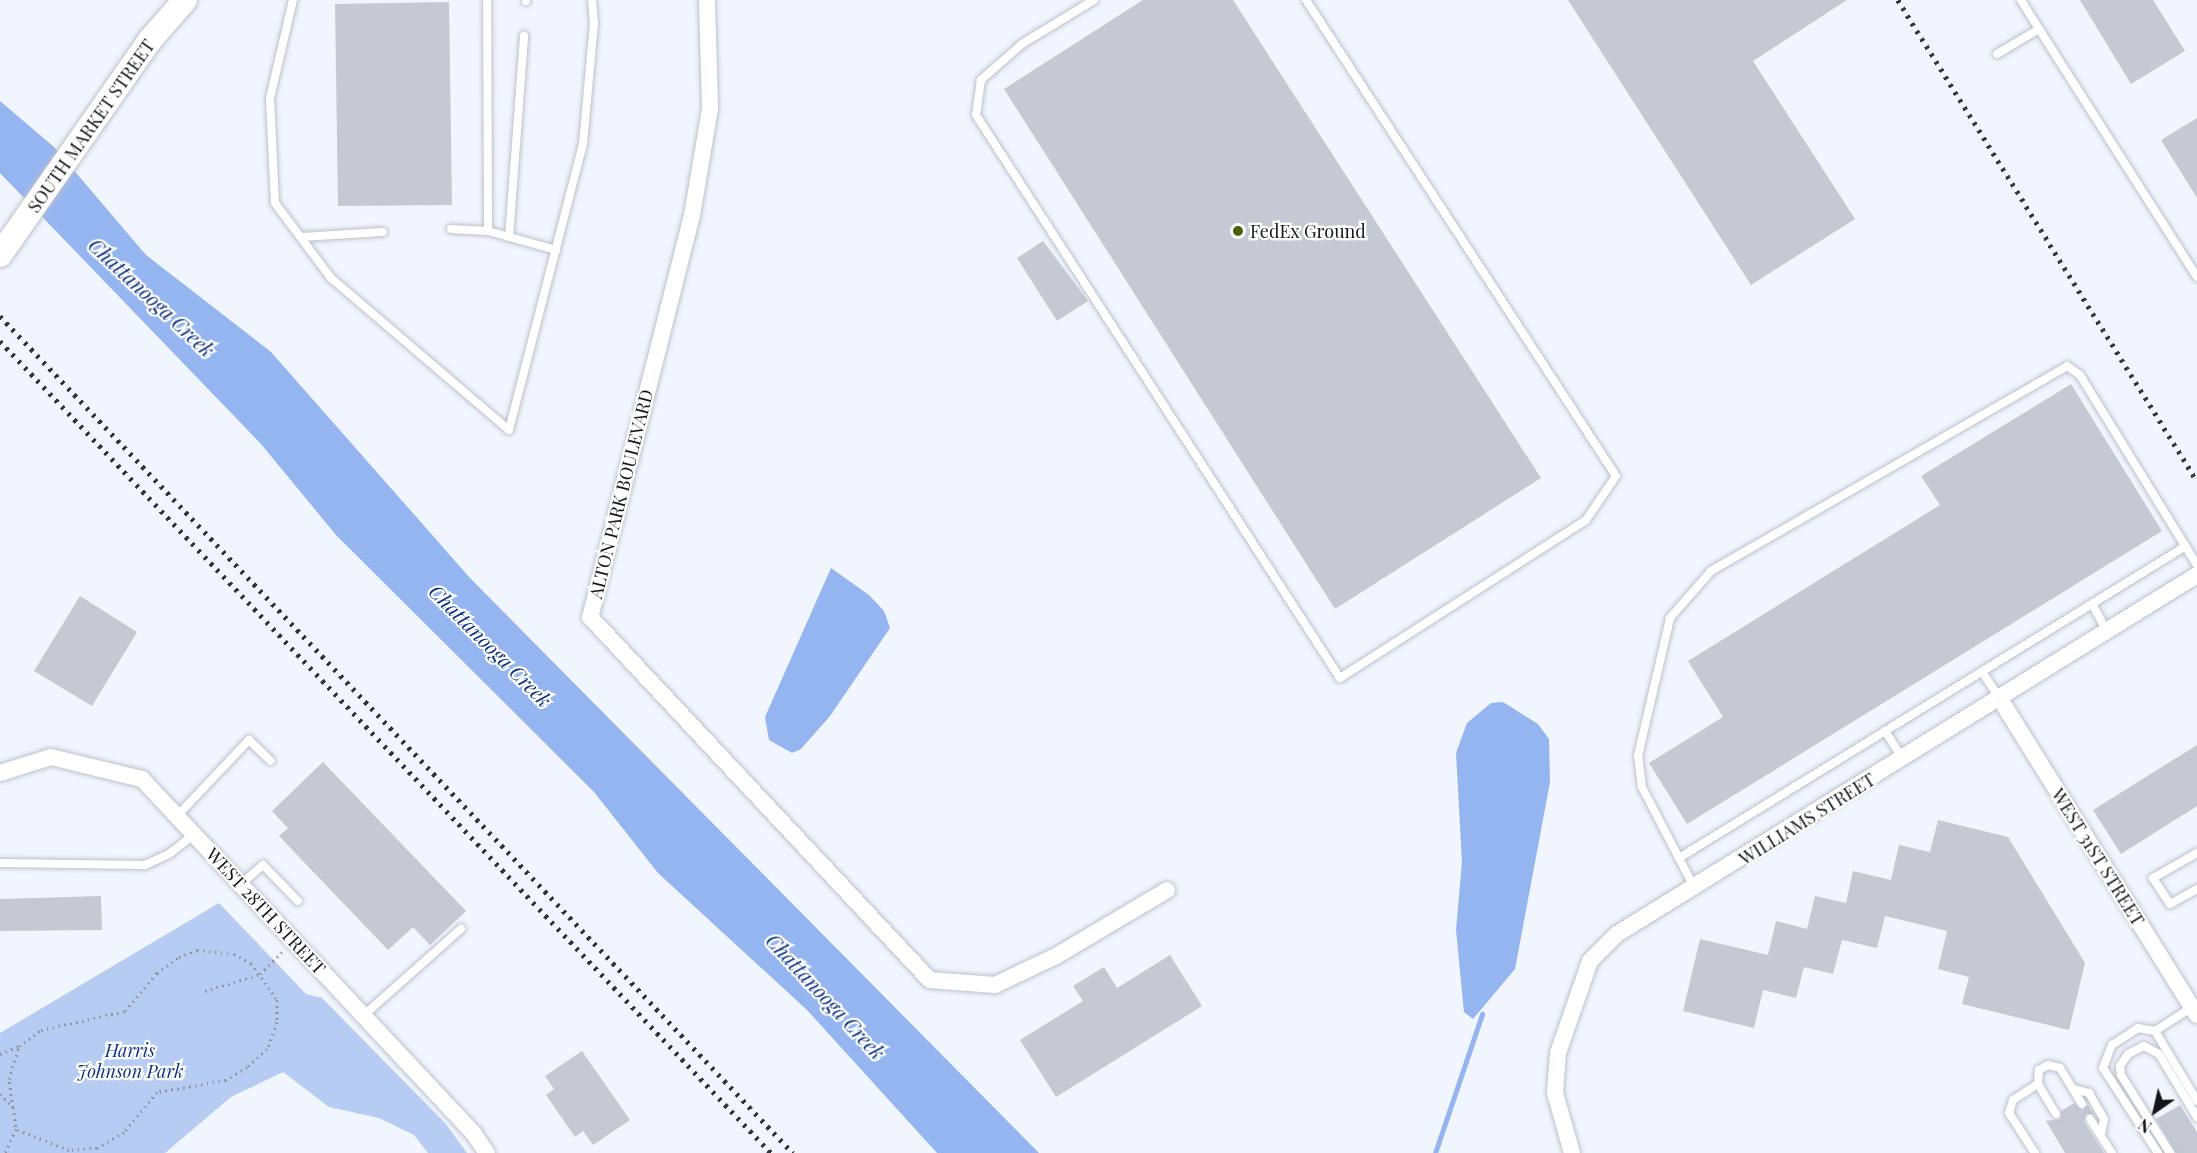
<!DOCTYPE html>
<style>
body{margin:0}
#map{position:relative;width:2197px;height:1153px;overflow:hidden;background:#f1f5fe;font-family:"Playfair Display",serif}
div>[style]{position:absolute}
.green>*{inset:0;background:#b7ccf3}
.water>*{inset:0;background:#95b5f1}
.stream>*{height:5px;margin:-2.5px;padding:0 2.5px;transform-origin:2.5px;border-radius:2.5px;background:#95b5f1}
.building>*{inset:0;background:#c4c9d3}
.path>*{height:3px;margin-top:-1.5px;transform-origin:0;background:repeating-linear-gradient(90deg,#91949b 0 1.5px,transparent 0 6px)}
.roads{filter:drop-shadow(0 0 2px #bcc2cc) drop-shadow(0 0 2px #bcc2cc)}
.lane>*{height:8px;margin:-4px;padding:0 4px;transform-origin:4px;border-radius:4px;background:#fff}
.street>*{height:16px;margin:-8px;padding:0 8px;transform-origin:8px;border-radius:8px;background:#fff}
.secondary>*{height:24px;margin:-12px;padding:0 12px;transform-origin:12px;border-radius:12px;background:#fff}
.rail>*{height:4.5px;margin-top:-2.25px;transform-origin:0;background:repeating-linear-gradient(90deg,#34363b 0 3px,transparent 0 9px)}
.dots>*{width:16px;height:16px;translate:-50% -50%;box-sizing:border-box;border:3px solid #fff;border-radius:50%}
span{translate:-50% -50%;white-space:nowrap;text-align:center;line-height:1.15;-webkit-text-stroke:4.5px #fff;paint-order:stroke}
.street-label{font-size:18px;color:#14161a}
.poi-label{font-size:18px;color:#14161a}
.left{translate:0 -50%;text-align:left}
.park-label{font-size:18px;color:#0b3387;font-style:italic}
.water-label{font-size:20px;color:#072e82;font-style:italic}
.north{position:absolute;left:2125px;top:1081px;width:60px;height:60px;-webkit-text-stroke:4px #fff;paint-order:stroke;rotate:214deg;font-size:16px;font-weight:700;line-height:24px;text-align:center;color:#14161a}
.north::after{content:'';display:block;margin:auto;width:21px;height:27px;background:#14161a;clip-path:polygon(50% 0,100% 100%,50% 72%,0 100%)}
</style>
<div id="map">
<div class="green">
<i style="clip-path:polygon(219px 903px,306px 994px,322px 998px,445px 1123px,467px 1153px,428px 1153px,414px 1135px,379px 1118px,329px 1107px,283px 1072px,231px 1097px,165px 1153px,0 1153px,0 1033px)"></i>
</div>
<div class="water">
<i style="clip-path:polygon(0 101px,54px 147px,146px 255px,271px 352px,470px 578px,1039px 1153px,937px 1153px,807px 1010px,658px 873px,594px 792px,336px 535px,261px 444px,0 173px)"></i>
<i style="clip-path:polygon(831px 568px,869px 595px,884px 611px,890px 628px,830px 716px,801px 749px,792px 753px,769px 740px,765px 717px)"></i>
<i style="clip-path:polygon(1503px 702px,1538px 724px,1549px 739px,1550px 782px,1515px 969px,1473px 1019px,1464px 1012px,1456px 930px,1462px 862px,1456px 753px,1467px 723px,1491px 703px)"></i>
</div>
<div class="stream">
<i style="left:1435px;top:1153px;width:147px;rotate:-71.3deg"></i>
</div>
<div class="building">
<i style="clip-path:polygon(1143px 0,1233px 0,1541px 478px,1335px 609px,1004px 89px)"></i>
<i style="clip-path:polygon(1568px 0,1847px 0,1753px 61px,1855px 219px,1751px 285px)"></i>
<i style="clip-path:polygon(2080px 0,2153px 0,2185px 51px,2131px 84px)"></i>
<i style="clip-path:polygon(449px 2px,452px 205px,338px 206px,335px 4px)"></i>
<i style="clip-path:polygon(2197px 118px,2197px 198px,2161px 140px)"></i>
<i style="clip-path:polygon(1043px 241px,1088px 301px,1057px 321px,1017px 258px)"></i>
<i style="clip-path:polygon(2071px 384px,2162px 531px,1687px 824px,1649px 763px,1723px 717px,1688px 661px,1940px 505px,1921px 476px)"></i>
<i style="clip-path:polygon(80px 596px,137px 632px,92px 706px,34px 671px)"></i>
<i style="clip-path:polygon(2197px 745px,2197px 806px,2121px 854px,2093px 810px)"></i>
<i style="clip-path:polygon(323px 762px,466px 911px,430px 945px,413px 927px,388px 950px,279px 836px,288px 828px,272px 811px)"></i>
<i style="clip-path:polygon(1938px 820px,2008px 837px,2085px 963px,2069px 1030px,1962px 1004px,1969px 977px,1938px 969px,1947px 931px,1885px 916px,1877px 948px,1842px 940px,1833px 974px,1804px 967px,1796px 998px,1763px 990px,1754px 1028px,1683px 1011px,1700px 939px,1768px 955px,1776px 921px,1807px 929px,1815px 896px,1846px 903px,1853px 871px,1891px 880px,1899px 845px,1930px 852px)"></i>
<i style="clip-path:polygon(101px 896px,102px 930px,0 931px,0 899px)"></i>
<i style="clip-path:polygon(1170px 955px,1202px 1006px,1056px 1097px,1020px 1040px,1083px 1001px,1073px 986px,1104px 967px,1117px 988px)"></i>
<i style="clip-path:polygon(582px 1051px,630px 1120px,593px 1145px,583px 1131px,575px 1137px,546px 1095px,554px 1089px,545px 1076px)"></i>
<i style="clip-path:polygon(2074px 1103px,2082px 1110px,2088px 1105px,2094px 1114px,2086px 1114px,2084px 1122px,2104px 1153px,2065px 1153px,2046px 1121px,2060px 1119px,2061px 1111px)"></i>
<i style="clip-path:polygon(2180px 1105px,2197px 1132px,2197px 1153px,2176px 1153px,2156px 1119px)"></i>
</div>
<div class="path">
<i style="left:205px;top:991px;width:58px;rotate:-17.2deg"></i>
<i style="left:260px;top:974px;width:31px;rotate:-45deg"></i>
<i style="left:0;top:1054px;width:21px;rotate:-23deg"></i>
<i style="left:0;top:1094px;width:18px;rotate:45deg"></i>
<i style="left:13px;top:1107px;width:22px;rotate:82deg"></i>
<i style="left:16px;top:1129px;width:26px;rotate:115deg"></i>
<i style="left:13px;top:1107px;width:28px;rotate:-98deg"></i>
<i style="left:9px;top:1079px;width:34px;rotate:-73deg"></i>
<i style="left:19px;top:1046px;width:27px;rotate:-36deg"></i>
<i style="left:41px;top:1030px;width:86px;rotate:-12.7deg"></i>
<i style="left:125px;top:1011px;width:50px;rotate:-49.9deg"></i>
<i style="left:157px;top:973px;width:27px;rotate:-36deg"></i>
<i style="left:179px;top:957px;width:19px;rotate:-21deg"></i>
<i style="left:197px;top:950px;width:37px;rotate:6deg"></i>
<i style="left:234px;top:954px;width:19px;rotate:28deg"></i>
<i style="left:251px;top:963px;width:45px;rotate:54.9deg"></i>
<i style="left:277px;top:1000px;width:22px;rotate:90deg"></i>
<i style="left:277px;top:1022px;width:29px;rotate:110deg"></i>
<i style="left:267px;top:1049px;width:27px;rotate:138deg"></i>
<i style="left:247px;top:1067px;width:25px;rotate:148deg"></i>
<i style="left:226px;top:1080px;width:70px;rotate:170.1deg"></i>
<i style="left:157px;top:1092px;width:52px;rotate:129.5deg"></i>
<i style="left:124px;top:1132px;width:31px;rotate:149deg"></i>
<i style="left:97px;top:1148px;width:28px;rotate:176deg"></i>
<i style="left:69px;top:1150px;width:57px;rotate:-158.4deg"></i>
</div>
<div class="roads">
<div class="lane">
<i style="left:293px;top:0;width:101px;rotate:103.2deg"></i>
<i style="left:270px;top:98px;width:105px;rotate:87.3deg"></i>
<i style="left:275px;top:203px;width:94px;rotate:53.3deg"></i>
<i style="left:331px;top:278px;width:234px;rotate:40.5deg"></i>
<i style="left:509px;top:430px;width:295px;rotate:-75.5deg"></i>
<i style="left:583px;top:144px;width:121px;rotate:-84.8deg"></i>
<i style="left:594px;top:23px;width:23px;rotate:-95deg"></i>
<i style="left:1094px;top:0;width:84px;rotate:148.6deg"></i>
<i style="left:1022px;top:44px;width:55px;rotate:138.7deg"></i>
<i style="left:981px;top:80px;width:35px;rotate:98deg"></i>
<i style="left:976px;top:115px;width:670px;rotate:57.12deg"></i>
<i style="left:1340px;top:678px;width:292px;rotate:-32.7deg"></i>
<i style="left:1586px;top:520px;width:53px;rotate:-55.7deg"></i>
<i style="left:1616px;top:476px;width:568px;rotate:-123.07deg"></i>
<i style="left:526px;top:1px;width:1px;rotate:-90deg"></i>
<i style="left:2039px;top:29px;width:294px;rotate:57.5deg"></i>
<i style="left:1997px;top:54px;width:49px;rotate:-30.8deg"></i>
<i style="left:2039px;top:29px;width:34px;rotate:-122deg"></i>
<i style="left:451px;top:229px;width:37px;rotate:3deg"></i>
<i style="left:488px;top:231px;width:231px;rotate:-90.2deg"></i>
<i style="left:488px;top:231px;width:71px;rotate:15.6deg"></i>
<i style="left:301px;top:237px;width:82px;rotate:-3.5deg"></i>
<i style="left:509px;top:237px;width:202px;rotate:-85.7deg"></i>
<i style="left:2092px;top:604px;width:31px;rotate:61deg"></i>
<i style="left:1982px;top:672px;width:32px;rotate:56deg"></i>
<i style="left:1885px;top:731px;width:33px;rotate:57deg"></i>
<i style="left:177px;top:816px;width:105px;rotate:-46.5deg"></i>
<i style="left:249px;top:740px;width:30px;rotate:44deg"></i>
<i style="left:2197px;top:853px;width:51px;rotate:150.4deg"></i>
<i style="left:2153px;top:878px;width:31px;rotate:57deg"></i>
<i style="left:2170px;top:904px;width:31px;rotate:-29deg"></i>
<i style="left:1679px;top:858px;width:595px;rotate:-31.61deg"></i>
<i style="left:0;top:863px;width:145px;rotate:0.8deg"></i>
<i style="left:145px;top:865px;width:26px;rotate:-25deg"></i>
<i style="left:169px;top:854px;width:33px;rotate:-38deg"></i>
<i style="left:241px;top:884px;width:29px;rotate:-41deg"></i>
<i style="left:263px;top:865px;width:50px;rotate:45.8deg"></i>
<i style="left:1694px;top:887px;width:113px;rotate:-117.5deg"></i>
<i style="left:1642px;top:787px;width:31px;rotate:-97deg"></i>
<i style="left:1638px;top:756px;width:142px;rotate:-76.9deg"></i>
<i style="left:1670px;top:618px;width:62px;rotate:-48.9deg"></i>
<i style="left:1711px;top:571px;width:411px;rotate:-29.9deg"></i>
<i style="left:2067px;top:366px;width:16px;rotate:35deg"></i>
<i style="left:2080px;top:375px;width:223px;rotate:58.4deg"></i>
<i style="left:364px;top:1015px;width:130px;rotate:-41.6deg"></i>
<i style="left:2155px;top:1031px;width:46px;rotate:-32.7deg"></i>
<i style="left:2074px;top:1089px;width:16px;rotate:15deg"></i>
<i style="left:2089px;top:1093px;width:30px;rotate:60deg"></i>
<i style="left:2104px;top:1119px;width:16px;rotate:101deg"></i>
<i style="left:2056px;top:1114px;width:35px;rotate:-121deg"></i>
<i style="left:2038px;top:1084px;width:14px;rotate:-86deg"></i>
<i style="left:2039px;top:1070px;width:10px;rotate:-29deg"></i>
<i style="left:2048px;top:1065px;width:12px;rotate:14deg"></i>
<i style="left:2060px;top:1068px;width:42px;rotate:58.6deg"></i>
<i style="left:2090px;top:1119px;width:40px;rotate:57.1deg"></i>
<i style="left:2035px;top:1153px;width:48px;rotate:-123deg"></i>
<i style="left:2009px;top:1113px;width:14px;rotate:-73deg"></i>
<i style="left:2013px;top:1100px;width:30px;rotate:-33deg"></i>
<i style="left:2158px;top:1153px;width:101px;rotate:-122.9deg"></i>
<i style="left:2103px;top:1068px;width:25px;rotate:-69deg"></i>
<i style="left:2112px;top:1045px;width:31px;rotate:-33deg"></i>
<i style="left:2138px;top:1028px;width:17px;rotate:10deg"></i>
<i style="left:2155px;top:1031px;width:82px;rotate:59deg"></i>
<i style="left:2170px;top:1153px;width:92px;rotate:-122.1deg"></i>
<i style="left:2121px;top:1075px;width:9px;rotate:-96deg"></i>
<i style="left:2120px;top:1066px;width:14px;rotate:-56deg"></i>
<i style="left:2128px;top:1054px;width:18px;rotate:-27deg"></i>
<i style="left:2144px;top:1046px;width:17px;rotate:28deg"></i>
<i style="left:2159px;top:1054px;width:74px;rotate:58.9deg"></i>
</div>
<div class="street">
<i style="left:707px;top:0;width:109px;rotate:88.4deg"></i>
<i style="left:710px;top:109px;width:108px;rotate:99.6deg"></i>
<i style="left:692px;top:215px;width:415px;rotate:104.2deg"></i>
<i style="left:590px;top:617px;width:497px;rotate:46.9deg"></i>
<i style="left:930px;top:980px;width:65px;rotate:4.4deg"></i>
<i style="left:995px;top:985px;width:68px;rotate:-25.4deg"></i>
<i style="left:1056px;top:956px;width:129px;rotate:-30.7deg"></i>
<i style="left:2000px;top:699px;width:372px;rotate:58.1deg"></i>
<i style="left:0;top:773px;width:53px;rotate:-17.4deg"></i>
<i style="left:51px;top:757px;width:94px;rotate:13.6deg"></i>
<i style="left:142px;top:779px;width:486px;rotate:46.9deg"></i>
<i style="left:474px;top:1134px;width:23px;rotate:56deg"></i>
<i style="left:1572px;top:1153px;width:62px;rotate:-105.8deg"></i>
<i style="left:1555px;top:1093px;width:40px;rotate:-85.7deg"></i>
<i style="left:1558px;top:1053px;width:97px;rotate:-70.8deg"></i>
<i style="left:1590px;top:961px;width:38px;rotate:-45deg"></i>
<i style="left:1617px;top:934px;width:682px;rotate:-31.76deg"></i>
</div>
<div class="secondary">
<i style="left:0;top:255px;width:262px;rotate:-55.1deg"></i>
<i style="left:150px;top:40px;width:53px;rotate:-48.8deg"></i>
</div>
</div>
<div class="rail">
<i style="left:1898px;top:0;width:566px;rotate:58.13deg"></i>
<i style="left:0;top:316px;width:1153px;rotate:46.55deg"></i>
<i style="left:0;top:341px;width:1120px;rotate:46.48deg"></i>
</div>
<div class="dots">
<i style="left:1238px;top:231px;background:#49600b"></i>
</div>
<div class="street-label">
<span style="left:91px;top:126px;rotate:-55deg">SOUTH MARKET STREET</span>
<span style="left:621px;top:494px;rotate:-76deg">ALTON PARK BOULEVARD</span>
<span style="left:1807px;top:819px;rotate:-32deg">WILLIAMS STREET</span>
<span style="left:2098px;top:857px;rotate:58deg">WEST 31ST STREET</span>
<span style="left:266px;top:911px;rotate:47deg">WEST 28TH STREET</span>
</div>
<div class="poi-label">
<span class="left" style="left:1250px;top:231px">FedEx Ground</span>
</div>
<div class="park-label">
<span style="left:130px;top:1061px">Harris<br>Johnson Park</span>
</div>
<div class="water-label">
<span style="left:152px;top:297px;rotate:43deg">Chattanooga Creek</span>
<span style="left:491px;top:645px;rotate:45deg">Chattanooga Creek</span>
<span style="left:826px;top:996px;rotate:47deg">Chattanooga Creek</span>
</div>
<div class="north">N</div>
</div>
